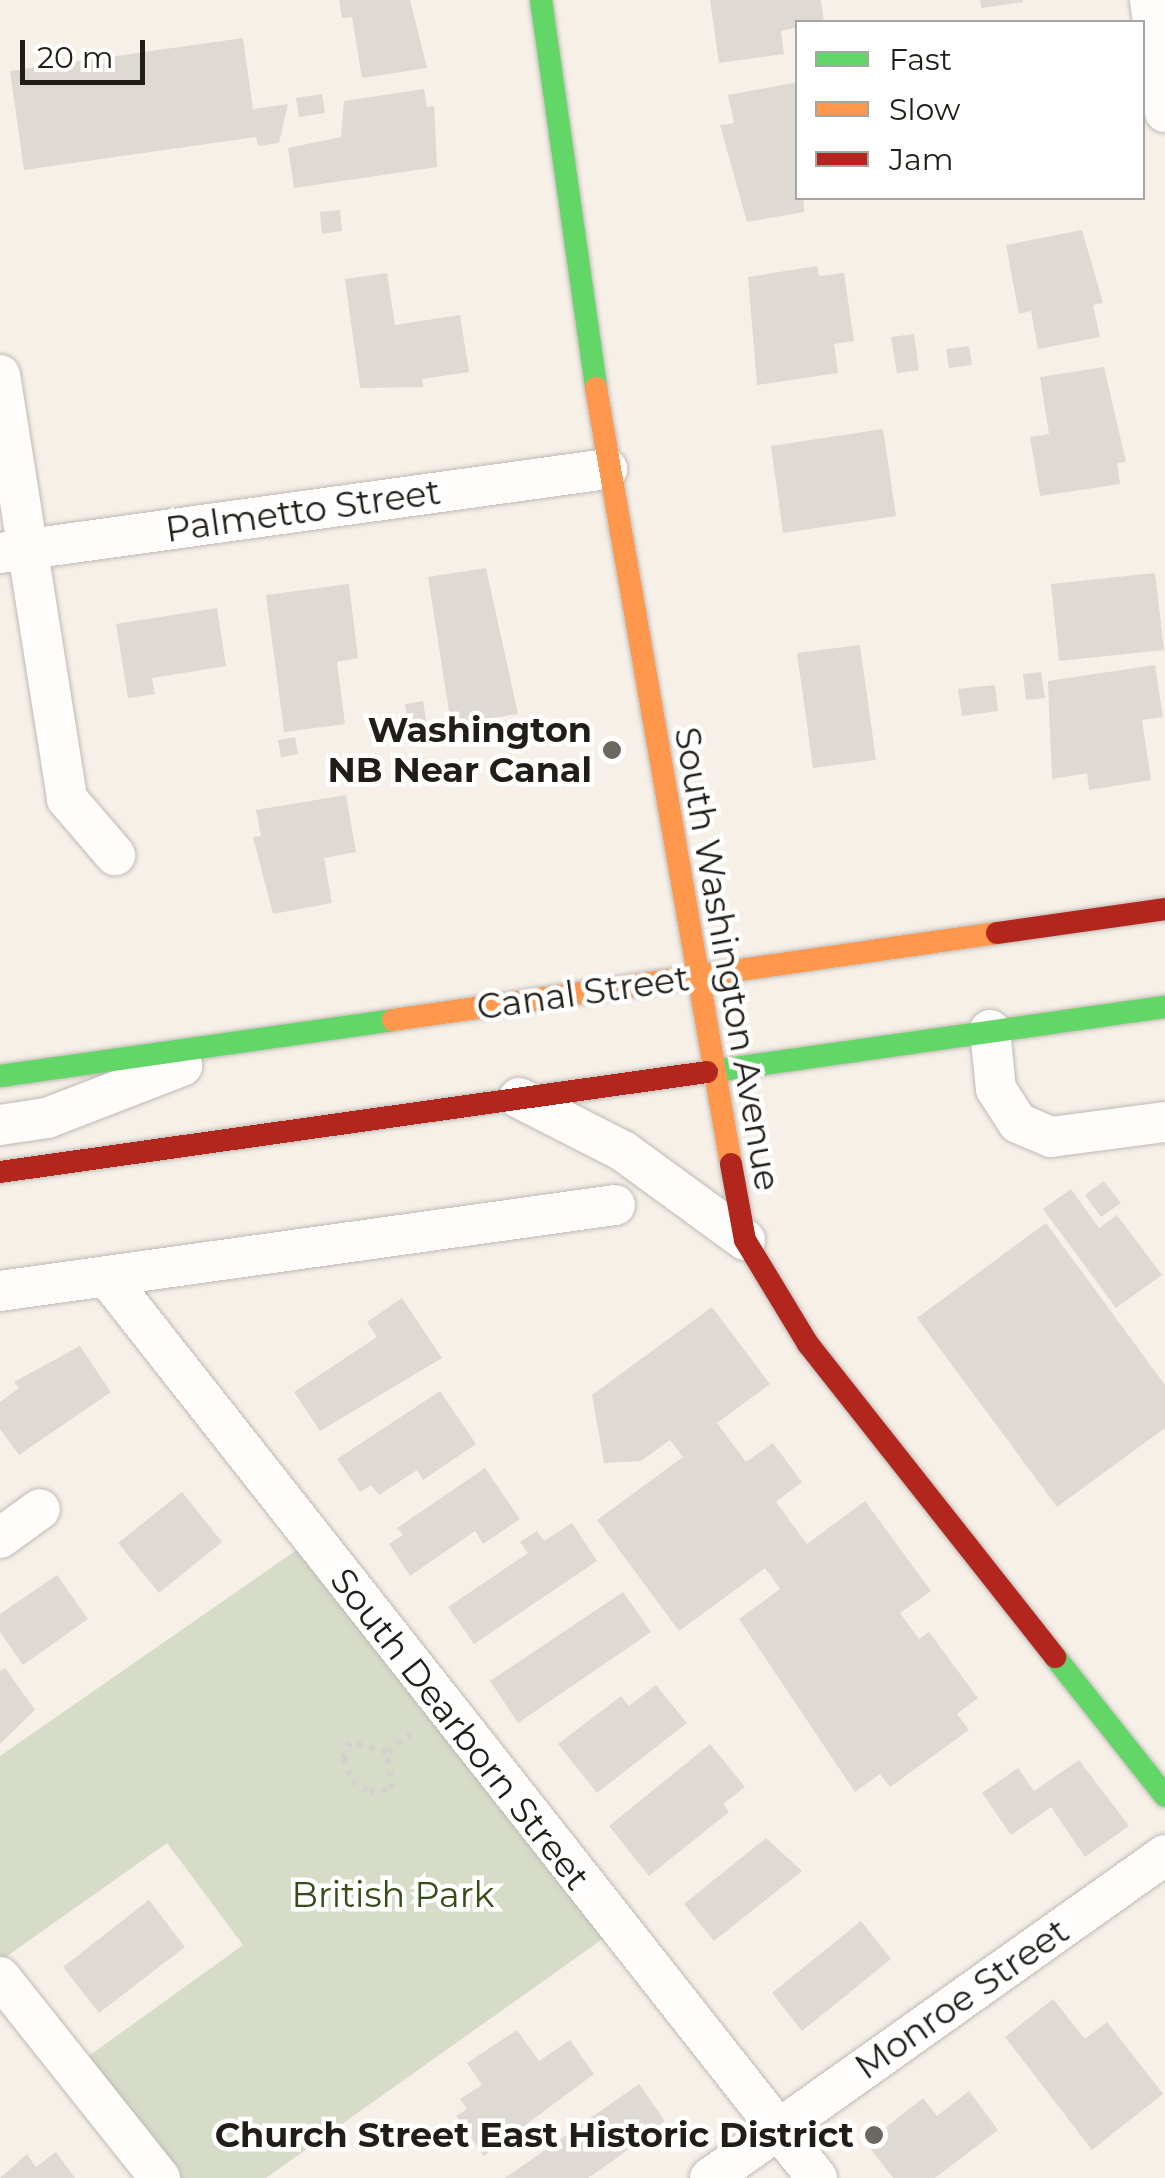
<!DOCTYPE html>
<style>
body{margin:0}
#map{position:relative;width:1165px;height:2178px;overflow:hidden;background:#f6f0e9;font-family:Montserrat,sans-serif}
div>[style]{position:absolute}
.green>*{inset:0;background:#d7dcc9}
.building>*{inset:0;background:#ded9d3}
.path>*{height:6px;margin-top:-3px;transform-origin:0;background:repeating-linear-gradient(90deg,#d3d1cd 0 5px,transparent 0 13px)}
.roads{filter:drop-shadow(0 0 2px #bfbab4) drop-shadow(0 0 2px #bfbab4)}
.street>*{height:40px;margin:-20px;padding:0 20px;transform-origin:20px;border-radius:20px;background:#fefdfc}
.fast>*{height:22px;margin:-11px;padding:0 11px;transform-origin:11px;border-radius:11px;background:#63d668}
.slow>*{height:22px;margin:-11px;padding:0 11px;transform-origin:11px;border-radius:11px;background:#ff974d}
.jam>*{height:22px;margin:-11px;padding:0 11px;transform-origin:11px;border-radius:11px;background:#b3261e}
.dots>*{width:28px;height:28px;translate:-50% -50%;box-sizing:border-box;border:5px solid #fff;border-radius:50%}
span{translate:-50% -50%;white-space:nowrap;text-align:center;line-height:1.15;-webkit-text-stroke:9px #fff;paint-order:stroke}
.street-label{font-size:35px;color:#211d18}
.poi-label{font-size:35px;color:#211d18;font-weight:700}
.right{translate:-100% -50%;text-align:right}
.park-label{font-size:35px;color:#384c1a}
.legend{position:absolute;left:795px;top:20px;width:350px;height:180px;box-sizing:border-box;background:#fff;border:2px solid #a6a5a3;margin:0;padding:12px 18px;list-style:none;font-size:30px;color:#211d18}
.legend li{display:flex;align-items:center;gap:20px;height:50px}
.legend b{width:50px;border:2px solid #a6a5a3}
.scale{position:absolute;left:20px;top:40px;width:125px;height:45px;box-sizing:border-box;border:5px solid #211d18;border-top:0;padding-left:12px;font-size:30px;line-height:35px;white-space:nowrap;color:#211d18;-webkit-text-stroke:8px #fff;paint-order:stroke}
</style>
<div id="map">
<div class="green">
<i style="clip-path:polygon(311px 1540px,618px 1928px,266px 2178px,160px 2178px,72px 2068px,243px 1945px,167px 1843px,0 1961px,0 1756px)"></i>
</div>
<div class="building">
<i style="clip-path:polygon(339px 0,410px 0,427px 68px,362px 78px,352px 17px,342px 18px)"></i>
<i style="clip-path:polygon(710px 0,821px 0,824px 22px,781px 31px,784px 54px,719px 63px)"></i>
<i style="clip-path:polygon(980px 0,1023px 0,1023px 2px,981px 8px)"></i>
<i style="clip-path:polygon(243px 38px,253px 109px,288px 104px,279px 143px,258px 146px,256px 137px,24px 170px,10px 71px)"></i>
<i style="clip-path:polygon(798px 82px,804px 212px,747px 222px,720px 125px,734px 123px,728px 95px)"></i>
<i style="clip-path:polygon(424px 89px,427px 107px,434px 106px,437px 167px,294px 188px,288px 148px,341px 137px,344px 101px)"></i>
<i style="clip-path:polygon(322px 94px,325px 113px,299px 117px,296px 98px)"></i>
<i style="clip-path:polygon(340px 210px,342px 231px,322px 234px,320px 212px)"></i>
<i style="clip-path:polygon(1082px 230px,1103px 303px,1093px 305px,1100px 337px,1038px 349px,1031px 311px,1019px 314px,1006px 245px)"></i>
<i style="clip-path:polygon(817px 266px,819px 276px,844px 273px,854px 341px,834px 344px,838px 373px,757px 385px,748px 277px)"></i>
<i style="clip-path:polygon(387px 273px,395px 325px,460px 315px,469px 372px,422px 379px,423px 387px,360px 388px,345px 279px)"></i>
<i style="clip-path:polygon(914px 334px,919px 370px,897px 373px,891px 337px)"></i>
<i style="clip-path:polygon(969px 346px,972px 365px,949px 368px,946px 349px)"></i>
<i style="clip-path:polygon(1104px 367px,1126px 462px,1117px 463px,1120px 484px,1040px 496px,1030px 437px,1049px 434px,1040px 377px)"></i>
<i style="clip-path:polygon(883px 429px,896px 516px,783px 533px,771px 446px)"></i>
<i style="clip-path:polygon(486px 568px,518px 714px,451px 724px,428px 577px)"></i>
<i style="clip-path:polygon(1155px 573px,1164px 650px,1059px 661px,1051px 584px)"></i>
<i style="clip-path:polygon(349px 584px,358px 658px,337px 662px,345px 724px,284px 732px,266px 595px)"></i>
<i style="clip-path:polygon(217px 608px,226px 666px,152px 678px,155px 694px,128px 698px,116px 624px)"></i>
<i style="clip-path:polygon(860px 645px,876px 760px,813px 768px,797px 653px)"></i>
<i style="clip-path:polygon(1155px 665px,1163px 717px,1142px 720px,1151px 780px,1089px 790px,1087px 773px,1052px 779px,1048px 681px)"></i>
<i style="clip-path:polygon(1041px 672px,1045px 698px,1026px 700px,1023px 674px)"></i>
<i style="clip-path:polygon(995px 685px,998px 711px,962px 716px,958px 689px)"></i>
<i style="clip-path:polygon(423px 701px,427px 726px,409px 729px,405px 704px)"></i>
<i style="clip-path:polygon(295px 737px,298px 754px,281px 757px,278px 740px)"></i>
<i style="clip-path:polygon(346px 795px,356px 852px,324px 858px,332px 903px,273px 914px,253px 837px,261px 836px,256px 810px)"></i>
<i style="clip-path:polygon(1104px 1181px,1121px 1203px,1101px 1217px,1085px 1195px)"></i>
<i style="clip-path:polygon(1071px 1189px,1099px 1228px,1117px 1215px,1162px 1275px,1116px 1308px,1043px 1209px)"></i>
<i style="clip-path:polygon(1046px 1223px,1165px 1385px,1165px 1428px,1057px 1507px,917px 1318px)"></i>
<i style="clip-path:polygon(402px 1298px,442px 1358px,320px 1431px,294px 1392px,377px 1337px,367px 1322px)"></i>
<i style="clip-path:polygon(712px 1307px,770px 1384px,717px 1423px,746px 1462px,773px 1443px,802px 1482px,776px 1502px,807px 1544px,865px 1501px,931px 1591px,900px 1613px,919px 1639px,929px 1632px,978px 1698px,957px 1714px,969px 1730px,890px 1787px,880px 1774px,855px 1792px,739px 1619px,780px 1589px,765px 1568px,679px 1631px,597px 1520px,683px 1457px,670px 1440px,641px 1461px,604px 1463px,592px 1395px)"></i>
<i style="clip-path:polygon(80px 1346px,111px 1392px,19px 1455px,0 1429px,0 1402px,19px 1388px,14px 1382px)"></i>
<i style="clip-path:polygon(440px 1391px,476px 1444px,423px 1480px,417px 1470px,379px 1495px,371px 1485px,360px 1492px,337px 1459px)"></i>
<i style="clip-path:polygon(485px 1468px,520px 1519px,483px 1544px,475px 1531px,410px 1576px,389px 1544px,403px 1535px,397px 1528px)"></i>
<i style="clip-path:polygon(182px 1492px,222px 1542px,159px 1593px,118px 1543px)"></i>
<i style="clip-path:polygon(572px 1523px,597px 1561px,474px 1644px,448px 1607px,528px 1553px,520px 1542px,537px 1531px,544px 1541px)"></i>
<i style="clip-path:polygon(57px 1575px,88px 1619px,23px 1665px,0 1632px,0 1614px)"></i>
<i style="clip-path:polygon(623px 1592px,651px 1632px,518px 1723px,490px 1681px)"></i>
<i style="clip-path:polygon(5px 1668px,35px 1710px,0 1744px,0 1671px)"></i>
<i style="clip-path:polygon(656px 1685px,687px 1723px,597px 1793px,558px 1744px,621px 1696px,629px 1706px)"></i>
<i style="clip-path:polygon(710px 1744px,745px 1787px,723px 1804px,729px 1812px,649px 1876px,609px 1826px)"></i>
<i style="clip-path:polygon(1079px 1760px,1129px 1826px,1085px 1857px,1051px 1807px,1011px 1835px,982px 1793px,1018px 1768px,1034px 1791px)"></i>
<i style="clip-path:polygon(766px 1838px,802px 1871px,714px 1941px,684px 1904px)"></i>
<i style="clip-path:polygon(149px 1900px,185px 1947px,99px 2013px,63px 1967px)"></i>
<i style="clip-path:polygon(861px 1921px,891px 1959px,802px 2031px,772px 1993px)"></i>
<i style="clip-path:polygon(1053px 1999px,1085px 2039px,1107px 2022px,1163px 2094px,1092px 2150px,1005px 2037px)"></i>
<i style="clip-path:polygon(517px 2030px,539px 2061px,570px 2040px,594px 2074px,484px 2156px,456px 2116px,467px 2109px,460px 2099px,482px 2085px,467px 2063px)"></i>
<i style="clip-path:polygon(639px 2084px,665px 2121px,614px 2160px,588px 2178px,505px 2178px)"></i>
<i style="clip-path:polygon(969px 2091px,998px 2130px,935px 2178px,893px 2178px,866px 2143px,923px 2098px,937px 2116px)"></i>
<i style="clip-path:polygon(56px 2152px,75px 2178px,0 2178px,27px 2154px,36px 2167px)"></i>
</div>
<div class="path">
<i style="left:387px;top:1752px;width:38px;rotate:-165deg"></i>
<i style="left:350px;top:1742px;width:18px;rotate:112deg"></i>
<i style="left:343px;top:1759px;width:24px;rotate:68deg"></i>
<i style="left:352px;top:1781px;width:20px;rotate:33deg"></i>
<i style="left:369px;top:1792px;width:23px;rotate:-7deg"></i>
<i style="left:392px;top:1789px;width:37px;rotate:-98deg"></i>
<i style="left:387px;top:1752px;width:30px;rotate:-37deg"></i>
</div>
<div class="roads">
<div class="street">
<i style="left:1150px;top:0;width:113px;rotate:82.4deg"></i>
<i style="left:0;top:375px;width:429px;rotate:81deg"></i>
<i style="left:67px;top:799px;width:74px;rotate:49.4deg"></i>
<i style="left:0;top:553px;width:613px;rotate:-7.88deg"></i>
<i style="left:990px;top:1030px;width:59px;rotate:84.2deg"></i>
<i style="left:996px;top:1089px;width:40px;rotate:57.1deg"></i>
<i style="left:1018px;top:1123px;width:36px;rotate:23deg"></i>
<i style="left:1051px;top:1137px;width:115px;rotate:-7.5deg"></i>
<i style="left:519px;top:1098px;width:117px;rotate:27deg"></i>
<i style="left:623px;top:1151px;width:151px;rotate:36.1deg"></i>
<i style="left:0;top:1125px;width:48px;rotate:-8.5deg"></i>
<i style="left:47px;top:1118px;width:145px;rotate:-21.1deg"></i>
<i style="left:107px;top:1277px;width:1147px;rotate:51.76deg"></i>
<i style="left:0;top:1291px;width:621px;rotate:-7.96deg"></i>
<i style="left:0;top:1538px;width:49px;rotate:-35.9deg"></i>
<i style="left:0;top:1977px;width:257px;rotate:51.5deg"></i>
<i style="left:710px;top:2178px;width:558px;rotate:-35.37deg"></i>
</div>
<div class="fast">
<i style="left:541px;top:0;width:392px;rotate:81.9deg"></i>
<i style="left:707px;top:1072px;width:463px;rotate:-8.1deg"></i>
<i style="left:0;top:1076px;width:397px;rotate:-8.1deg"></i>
<i style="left:1055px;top:1657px;width:177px;rotate:51.6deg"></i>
</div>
<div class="slow">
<i style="left:596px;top:388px;width:788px;rotate:80.13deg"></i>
<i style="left:393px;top:1020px;width:610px;rotate:-8.2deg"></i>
</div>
<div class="jam">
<i style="left:997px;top:933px;width:170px;rotate:-8.1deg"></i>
<i style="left:731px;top:1164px;width:77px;rotate:79.6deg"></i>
<i style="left:745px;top:1240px;width:122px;rotate:58.8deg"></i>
<i style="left:808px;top:1344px;width:399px;rotate:51.7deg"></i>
<i style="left:0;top:1172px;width:714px;rotate:-8.05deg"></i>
</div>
</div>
<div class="dots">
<i style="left:612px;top:750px;background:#6c6761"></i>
<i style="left:874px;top:2135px;background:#6c6761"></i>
</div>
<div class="street-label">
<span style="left:303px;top:511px;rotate:-8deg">Palmetto Street</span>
<span style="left:727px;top:959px;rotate:80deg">South Washington Avenue</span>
<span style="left:583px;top:993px;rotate:-8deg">Canal Street</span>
<span style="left:460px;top:1729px;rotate:52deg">South Dearborn Street</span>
<span style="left:962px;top:1999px;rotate:-35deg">Monroe Street</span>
</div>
<div class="poi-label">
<span class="right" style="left:592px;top:750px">Washington<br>NB Near Canal</span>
<span class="right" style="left:854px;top:2135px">Church Street East Historic District</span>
</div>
<div class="park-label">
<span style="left:393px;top:1895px">British Park</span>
</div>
<ul class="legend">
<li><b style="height:12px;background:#63d668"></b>Fast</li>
<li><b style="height:12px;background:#ff974d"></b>Slow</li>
<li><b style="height:12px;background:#b3261e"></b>Jam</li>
</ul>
<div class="scale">20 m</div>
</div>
